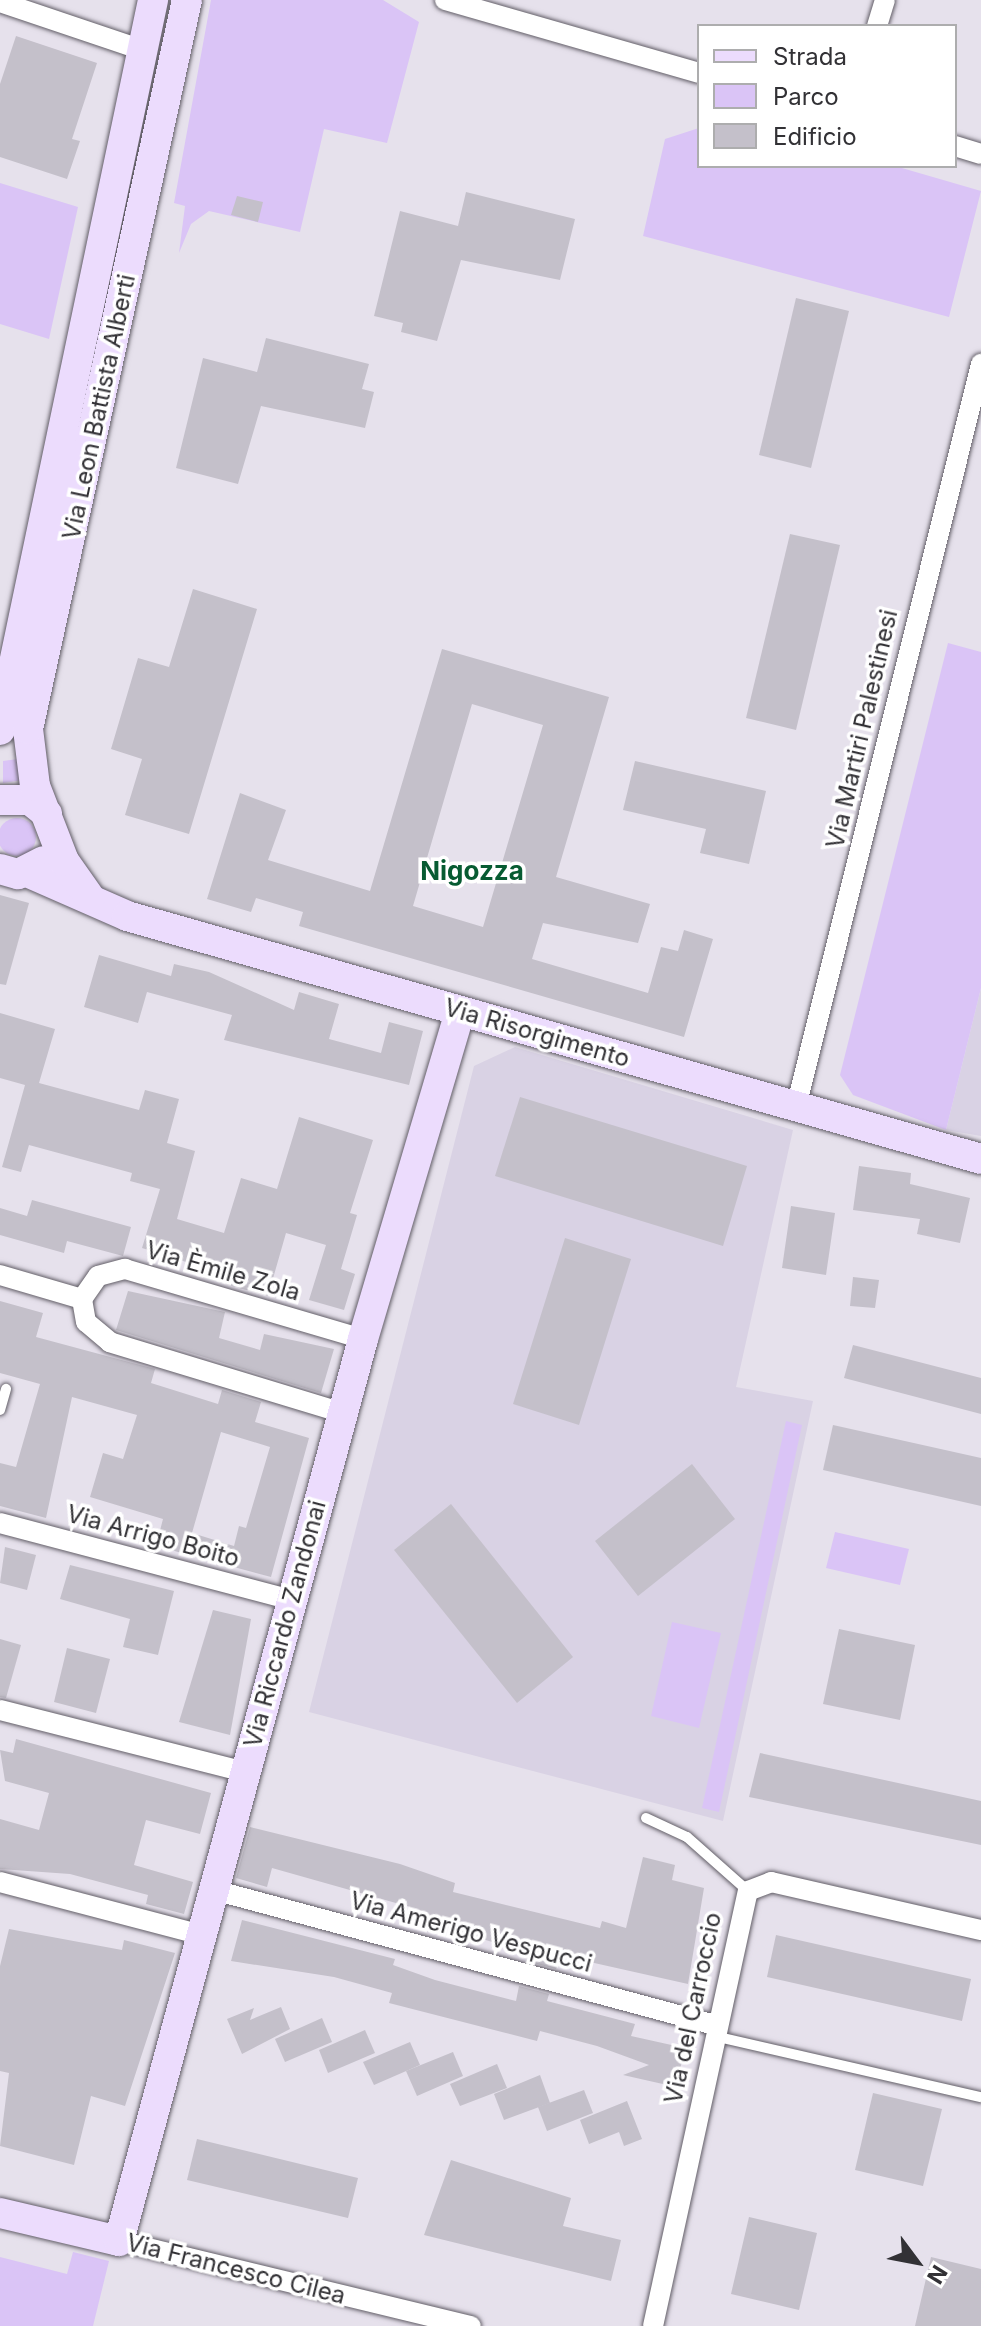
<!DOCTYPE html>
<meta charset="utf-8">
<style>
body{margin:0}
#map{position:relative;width:981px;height:2326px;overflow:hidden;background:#e6e1ec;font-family:Inter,sans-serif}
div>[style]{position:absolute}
.built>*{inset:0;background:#d9d2e4}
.green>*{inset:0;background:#dac4f6}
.round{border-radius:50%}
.building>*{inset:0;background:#c4c0ca}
.roads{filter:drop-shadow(0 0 2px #625e67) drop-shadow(0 0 2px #625e67)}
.lane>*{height:10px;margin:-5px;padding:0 5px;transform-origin:5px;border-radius:5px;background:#fff}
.street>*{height:20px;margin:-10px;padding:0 10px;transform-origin:10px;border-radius:10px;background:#fff}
.secondary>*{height:30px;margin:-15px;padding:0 15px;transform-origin:15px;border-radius:15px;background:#ecdcfd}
span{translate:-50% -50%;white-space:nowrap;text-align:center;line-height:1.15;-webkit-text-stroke:7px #fff;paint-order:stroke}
.street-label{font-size:24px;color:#323135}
.neighbourhood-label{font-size:26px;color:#075b32;font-weight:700}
.legend{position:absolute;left:697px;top:24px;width:260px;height:144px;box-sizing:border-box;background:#fff;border:2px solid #adadae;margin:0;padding:10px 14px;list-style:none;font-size:24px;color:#323135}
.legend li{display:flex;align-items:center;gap:16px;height:40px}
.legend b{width:40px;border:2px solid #adadae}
.north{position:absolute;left:877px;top:2222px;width:80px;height:80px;-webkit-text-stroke:6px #fff;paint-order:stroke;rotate:122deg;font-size:22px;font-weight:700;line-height:32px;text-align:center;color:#323135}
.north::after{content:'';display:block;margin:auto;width:28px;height:36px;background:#323135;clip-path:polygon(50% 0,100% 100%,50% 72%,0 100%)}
</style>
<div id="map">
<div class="built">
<i style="clip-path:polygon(981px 988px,981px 1136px,946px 1130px)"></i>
<i style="clip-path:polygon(515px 1047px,793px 1130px,736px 1387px,813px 1401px,723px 1821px,309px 1712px,474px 1066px)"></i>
</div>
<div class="green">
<i style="clip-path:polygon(211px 0,383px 0,419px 22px,387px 143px,324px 129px,300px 232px,209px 211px,191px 224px,179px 253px,185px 206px,174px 203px)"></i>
<i style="clip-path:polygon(699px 128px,699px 166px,895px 166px,981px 191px,949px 317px,643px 236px,665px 139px)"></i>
<i style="clip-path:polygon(0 183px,78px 207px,49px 339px,0 324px)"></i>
<i style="clip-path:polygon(948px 643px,981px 652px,981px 988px,946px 1130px,853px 1095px,840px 1075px)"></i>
<i style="clip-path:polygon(18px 759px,23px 780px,3px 783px,3px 761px)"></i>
<i class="round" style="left:-2px;top:818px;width:38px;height:38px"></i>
<i style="clip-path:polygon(786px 1421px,802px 1425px,719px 1812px,702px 1808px)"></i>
<i style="clip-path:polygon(835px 1532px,909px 1549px,900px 1585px,826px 1568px)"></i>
<i style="clip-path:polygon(672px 1622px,721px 1633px,699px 1728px,651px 1716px)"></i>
<i style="clip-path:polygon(73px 2252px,109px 2261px,93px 2326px,0 2326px,0 2257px,67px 2274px)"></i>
</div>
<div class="building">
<i style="clip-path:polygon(16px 36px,97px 63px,72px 139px,80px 141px,67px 179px,0 157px,0 84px)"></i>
<i style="clip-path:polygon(466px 192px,575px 219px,560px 280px,461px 260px,437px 341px,401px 332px,403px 323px,374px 316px,400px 211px,458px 226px)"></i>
<i style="clip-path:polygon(237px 196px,263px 202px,258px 222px,231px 215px)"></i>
<i style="clip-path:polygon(796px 298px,849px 311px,811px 468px,759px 455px)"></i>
<i style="clip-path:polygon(266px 338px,369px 364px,362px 389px,374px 392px,365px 428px,261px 406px,238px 484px,176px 468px,203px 358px,257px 372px)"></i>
<i style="clip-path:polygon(790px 534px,840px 545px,796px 730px,746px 718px)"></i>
<i style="clip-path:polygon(193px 589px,257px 609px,189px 834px,125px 815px,142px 759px,111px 749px,138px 658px,169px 667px)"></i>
<i style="clip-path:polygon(evenodd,442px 649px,609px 697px,556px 877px,650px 904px,638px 943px,543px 923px,532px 959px,648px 993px,661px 947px,678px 951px,684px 930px,713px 939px,684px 1037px,299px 926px,303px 912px,256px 898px,251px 912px,207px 899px,240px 793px,286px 810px,268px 860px,370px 891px,442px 649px,472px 704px,543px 725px,483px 927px,413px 906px,472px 704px)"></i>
<i style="clip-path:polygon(635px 761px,766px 791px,749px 864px,700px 853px,706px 829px,623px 810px)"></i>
<i style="clip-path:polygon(0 895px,29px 903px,6px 985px,0 984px)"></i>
<i style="clip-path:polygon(99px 955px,171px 976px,174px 964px,209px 972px,294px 1010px,299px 992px,339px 1004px,329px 1039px,381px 1053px,389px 1022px,423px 1031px,409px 1085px,224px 1040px,232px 1015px,147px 992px,138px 1023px,84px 1007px)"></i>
<i style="clip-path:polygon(0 1013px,55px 1029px,39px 1083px,139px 1110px,145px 1090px,179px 1099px,167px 1143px,195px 1151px,177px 1219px,224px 1233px,241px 1178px,277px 1189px,299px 1117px,373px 1140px,350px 1213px,357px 1215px,341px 1269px,355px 1274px,344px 1310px,309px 1300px,326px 1245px,286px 1233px,268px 1296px,203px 1278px,205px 1268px,142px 1248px,160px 1189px,130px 1181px,132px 1173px,29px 1145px,21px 1172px,2px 1167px,25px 1085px,0 1078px)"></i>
<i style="clip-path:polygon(520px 1097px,747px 1166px,723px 1246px,495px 1176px)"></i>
<i style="clip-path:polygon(859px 1166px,911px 1173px,910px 1184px,970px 1198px,960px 1243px,917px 1234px,920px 1219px,853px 1210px)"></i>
<i style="clip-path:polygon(32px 1200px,131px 1227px,123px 1256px,67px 1241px,64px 1253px,0 1235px,0 1208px,27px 1216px)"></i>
<i style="clip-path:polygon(791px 1206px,835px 1213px,826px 1275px,782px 1268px)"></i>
<i style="clip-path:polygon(565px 1238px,631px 1259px,579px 1425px,513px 1404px)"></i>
<i style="clip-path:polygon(853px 1277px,879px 1280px,875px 1308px,850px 1306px)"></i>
<i style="clip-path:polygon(128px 1291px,225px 1312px,219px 1338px,260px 1350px,264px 1334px,334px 1349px,321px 1393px,116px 1330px)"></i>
<i style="clip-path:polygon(evenodd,0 1301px,43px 1313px,36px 1337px,155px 1369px,151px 1383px,218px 1404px,222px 1390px,261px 1402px,255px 1422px,309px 1438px,271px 1577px,156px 1546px,163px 1519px,90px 1497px,103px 1453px,123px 1459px,137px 1415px,72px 1397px,46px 1518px,0 1506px,0 1463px,16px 1467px,40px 1384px,0 1373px,0 1301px,221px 1432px,270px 1447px,246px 1528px,239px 1526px,234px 1546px,192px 1533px,221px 1432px)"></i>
<i style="clip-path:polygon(853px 1345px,981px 1378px,981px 1414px,844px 1378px)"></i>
<i style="clip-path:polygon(833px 1425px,981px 1458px,981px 1506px,823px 1470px)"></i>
<i style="clip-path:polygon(692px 1464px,735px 1519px,638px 1596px,595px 1541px)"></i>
<i style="clip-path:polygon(451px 1504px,573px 1657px,517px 1703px,394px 1550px)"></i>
<i style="clip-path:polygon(5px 1547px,36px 1555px,27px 1590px,0 1583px)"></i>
<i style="clip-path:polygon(70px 1565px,174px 1591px,158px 1655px,123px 1647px,130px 1619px,60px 1599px)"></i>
<i style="clip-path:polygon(213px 1610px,251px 1619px,230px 1735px,179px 1722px)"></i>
<i style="clip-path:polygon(839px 1629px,915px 1645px,900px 1720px,823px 1704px)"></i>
<i style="clip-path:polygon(0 1639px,21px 1645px,6px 1698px,0 1697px)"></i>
<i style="clip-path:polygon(67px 1648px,110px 1659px,96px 1713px,54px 1702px)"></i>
<i style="clip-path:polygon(16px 1739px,211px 1793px,200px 1834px,146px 1820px,134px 1865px,193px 1882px,184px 1914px,146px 1904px,148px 1895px,70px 1874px,0 1869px,0 1819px,39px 1830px,49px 1793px,5px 1781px,0 1750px,13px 1753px)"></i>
<i style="clip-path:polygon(760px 1753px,981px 1801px,981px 1845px,749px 1797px)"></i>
<i style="clip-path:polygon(250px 1827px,400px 1864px,455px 1883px,453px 1892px,600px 1928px,602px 1921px,626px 1928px,643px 1857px,675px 1865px,672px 1880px,704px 1888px,688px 1984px,563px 1956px,556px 1969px,526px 1961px,528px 1953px,408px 1916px,410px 1907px,272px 1868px,267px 1887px,236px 1878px)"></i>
<i style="clip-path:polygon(242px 1920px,395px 1959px,393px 1965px,435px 1980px,516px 2001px,519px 1986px,549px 1994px,547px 2001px,635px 2024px,631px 2036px,685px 2048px,676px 2087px,623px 2075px,649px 2065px,597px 2046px,540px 2031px,537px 2041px,389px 2003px,392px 1993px,334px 1977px,231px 1961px)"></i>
<i style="clip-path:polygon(9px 1929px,122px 1950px,124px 1940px,175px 1953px,125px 2106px,91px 2096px,74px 2165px,0 2146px,9px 2073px,0 2071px,0 1966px)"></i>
<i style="clip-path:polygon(776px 1935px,971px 1979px,962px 2021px,767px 1977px)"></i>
<i style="clip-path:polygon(281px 2007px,290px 2029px,242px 2054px,227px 2019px,254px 2008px,250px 2020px)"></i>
<i style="clip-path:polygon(322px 2018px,332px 2042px,285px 2062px,275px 2039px)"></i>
<i style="clip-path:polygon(365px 2030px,375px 2053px,328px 2073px,319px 2050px)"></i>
<i style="clip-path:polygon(410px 2042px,420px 2065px,374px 2085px,363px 2062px)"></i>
<i style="clip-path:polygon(453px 2052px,463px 2076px,417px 2096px,406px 2071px)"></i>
<i style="clip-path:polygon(497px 2064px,507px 2088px,460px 2106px,450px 2084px)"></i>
<i style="clip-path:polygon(540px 2075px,550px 2103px,504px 2120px,494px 2094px)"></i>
<i style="clip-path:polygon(584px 2090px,593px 2113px,547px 2131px,538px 2107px)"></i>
<i style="clip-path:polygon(873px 2093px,942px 2109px,923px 2186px,855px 2170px)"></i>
<i style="clip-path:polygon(627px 2101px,642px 2139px,624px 2146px,619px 2132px,589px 2144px,580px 2120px)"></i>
<i style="clip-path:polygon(197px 2139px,358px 2178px,348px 2218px,187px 2180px)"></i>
<i style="clip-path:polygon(451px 2160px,571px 2198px,563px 2226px,621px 2240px,611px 2281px,424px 2235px)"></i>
<i style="clip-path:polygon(749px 2217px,817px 2233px,799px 2310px,731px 2294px)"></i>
<i style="clip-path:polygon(931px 2257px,981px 2269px,981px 2326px,915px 2326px)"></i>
</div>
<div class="roads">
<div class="lane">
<i style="left:0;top:1410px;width:22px;rotate:-74deg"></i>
<i style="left:646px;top:1818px;width:45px;rotate:24.9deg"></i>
<i style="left:687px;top:1837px;width:81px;rotate:41.5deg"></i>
<i style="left:714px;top:2036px;width:274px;rotate:12.9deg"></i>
</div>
<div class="street">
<i style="left:445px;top:0;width:264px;rotate:16deg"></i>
<i style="left:0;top:2px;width:151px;rotate:18.6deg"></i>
<i style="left:877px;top:26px;width:27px;rotate:-73deg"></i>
<i style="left:955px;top:146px;width:27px;rotate:17deg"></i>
<i style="left:796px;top:1107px;width:766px;rotate:-76.02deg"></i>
<i style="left:0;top:1275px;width:85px;rotate:16.3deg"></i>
<i style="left:343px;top:1413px;width:244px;rotate:-163.1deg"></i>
<i style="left:110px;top:1342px;width:31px;rotate:-140deg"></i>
<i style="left:86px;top:1322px;width:23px;rotate:-100deg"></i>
<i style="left:82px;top:1299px;width:28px;rotate:-55deg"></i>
<i style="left:98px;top:1276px;width:28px;rotate:-15deg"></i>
<i style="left:125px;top:1269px;width:248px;rotate:16.4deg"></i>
<i style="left:0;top:1523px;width:302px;rotate:14.8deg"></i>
<i style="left:0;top:1710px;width:253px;rotate:14.2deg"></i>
<i style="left:0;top:1882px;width:209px;rotate:14.7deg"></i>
<i style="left:214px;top:1890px;width:519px;rotate:15.08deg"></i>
<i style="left:119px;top:2241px;width:362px;rotate:13.6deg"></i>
<i style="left:653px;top:2326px;width:445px;rotate:-77.7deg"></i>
<i style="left:748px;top:1891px;width:25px;rotate:-21deg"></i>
<i style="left:771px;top:1882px;width:215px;rotate:12.9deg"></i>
</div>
<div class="secondary">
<i style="left:0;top:730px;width:746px;rotate:-78.16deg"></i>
<i style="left:0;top:800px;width:30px"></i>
<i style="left:30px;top:800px;width:22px;rotate:39deg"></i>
<i style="left:0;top:869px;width:19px;rotate:16deg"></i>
<i style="left:18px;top:874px;width:28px;rotate:-27deg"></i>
<i style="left:27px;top:872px;width:109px;rotate:23.7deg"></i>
<i style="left:127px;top:916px;width:888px;rotate:15.88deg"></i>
<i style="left:90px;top:898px;width:45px;rotate:-125.1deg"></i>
<i style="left:64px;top:861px;width:80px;rotate:-111.1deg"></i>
<i style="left:35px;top:786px;width:57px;rotate:-97deg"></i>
<i style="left:28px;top:729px;width:746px;rotate:-77.7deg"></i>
<i style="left:0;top:2213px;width:122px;rotate:13.2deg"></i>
<i style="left:119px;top:2241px;width:934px;rotate:-74.86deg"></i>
<i style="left:363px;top:1339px;width:342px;rotate:-73.5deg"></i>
</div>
</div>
<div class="street-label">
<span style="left:99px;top:407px;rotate:-78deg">Via Leon Battista Alberti</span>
<span style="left:862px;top:729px;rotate:-77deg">Via Martiri Palestinesi</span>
<span style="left:537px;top:1033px;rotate:16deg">Via Risorgimento</span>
<span style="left:223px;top:1271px;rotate:16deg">Via Èmile Zola</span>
<span style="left:153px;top:1536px;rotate:15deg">Via Arrigo Boito</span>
<span style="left:285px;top:1624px;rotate:-75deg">Via Riccardo Zandonai</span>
<span style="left:471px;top:1932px;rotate:15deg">Via Amerigo Vespucci</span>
<span style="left:693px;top:2008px;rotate:-78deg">Via del Carroccio</span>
<span style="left:236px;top:2269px;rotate:14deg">Via Francesco Cilea</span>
</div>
<div class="neighbourhood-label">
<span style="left:472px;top:871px">Nigozza</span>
</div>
<ul class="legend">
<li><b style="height:10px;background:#ecdcfd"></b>Strada</li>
<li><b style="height:22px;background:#dac4f6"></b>Parco</li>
<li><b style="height:22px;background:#c4c0ca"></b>Edificio</li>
</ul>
<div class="north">N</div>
</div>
